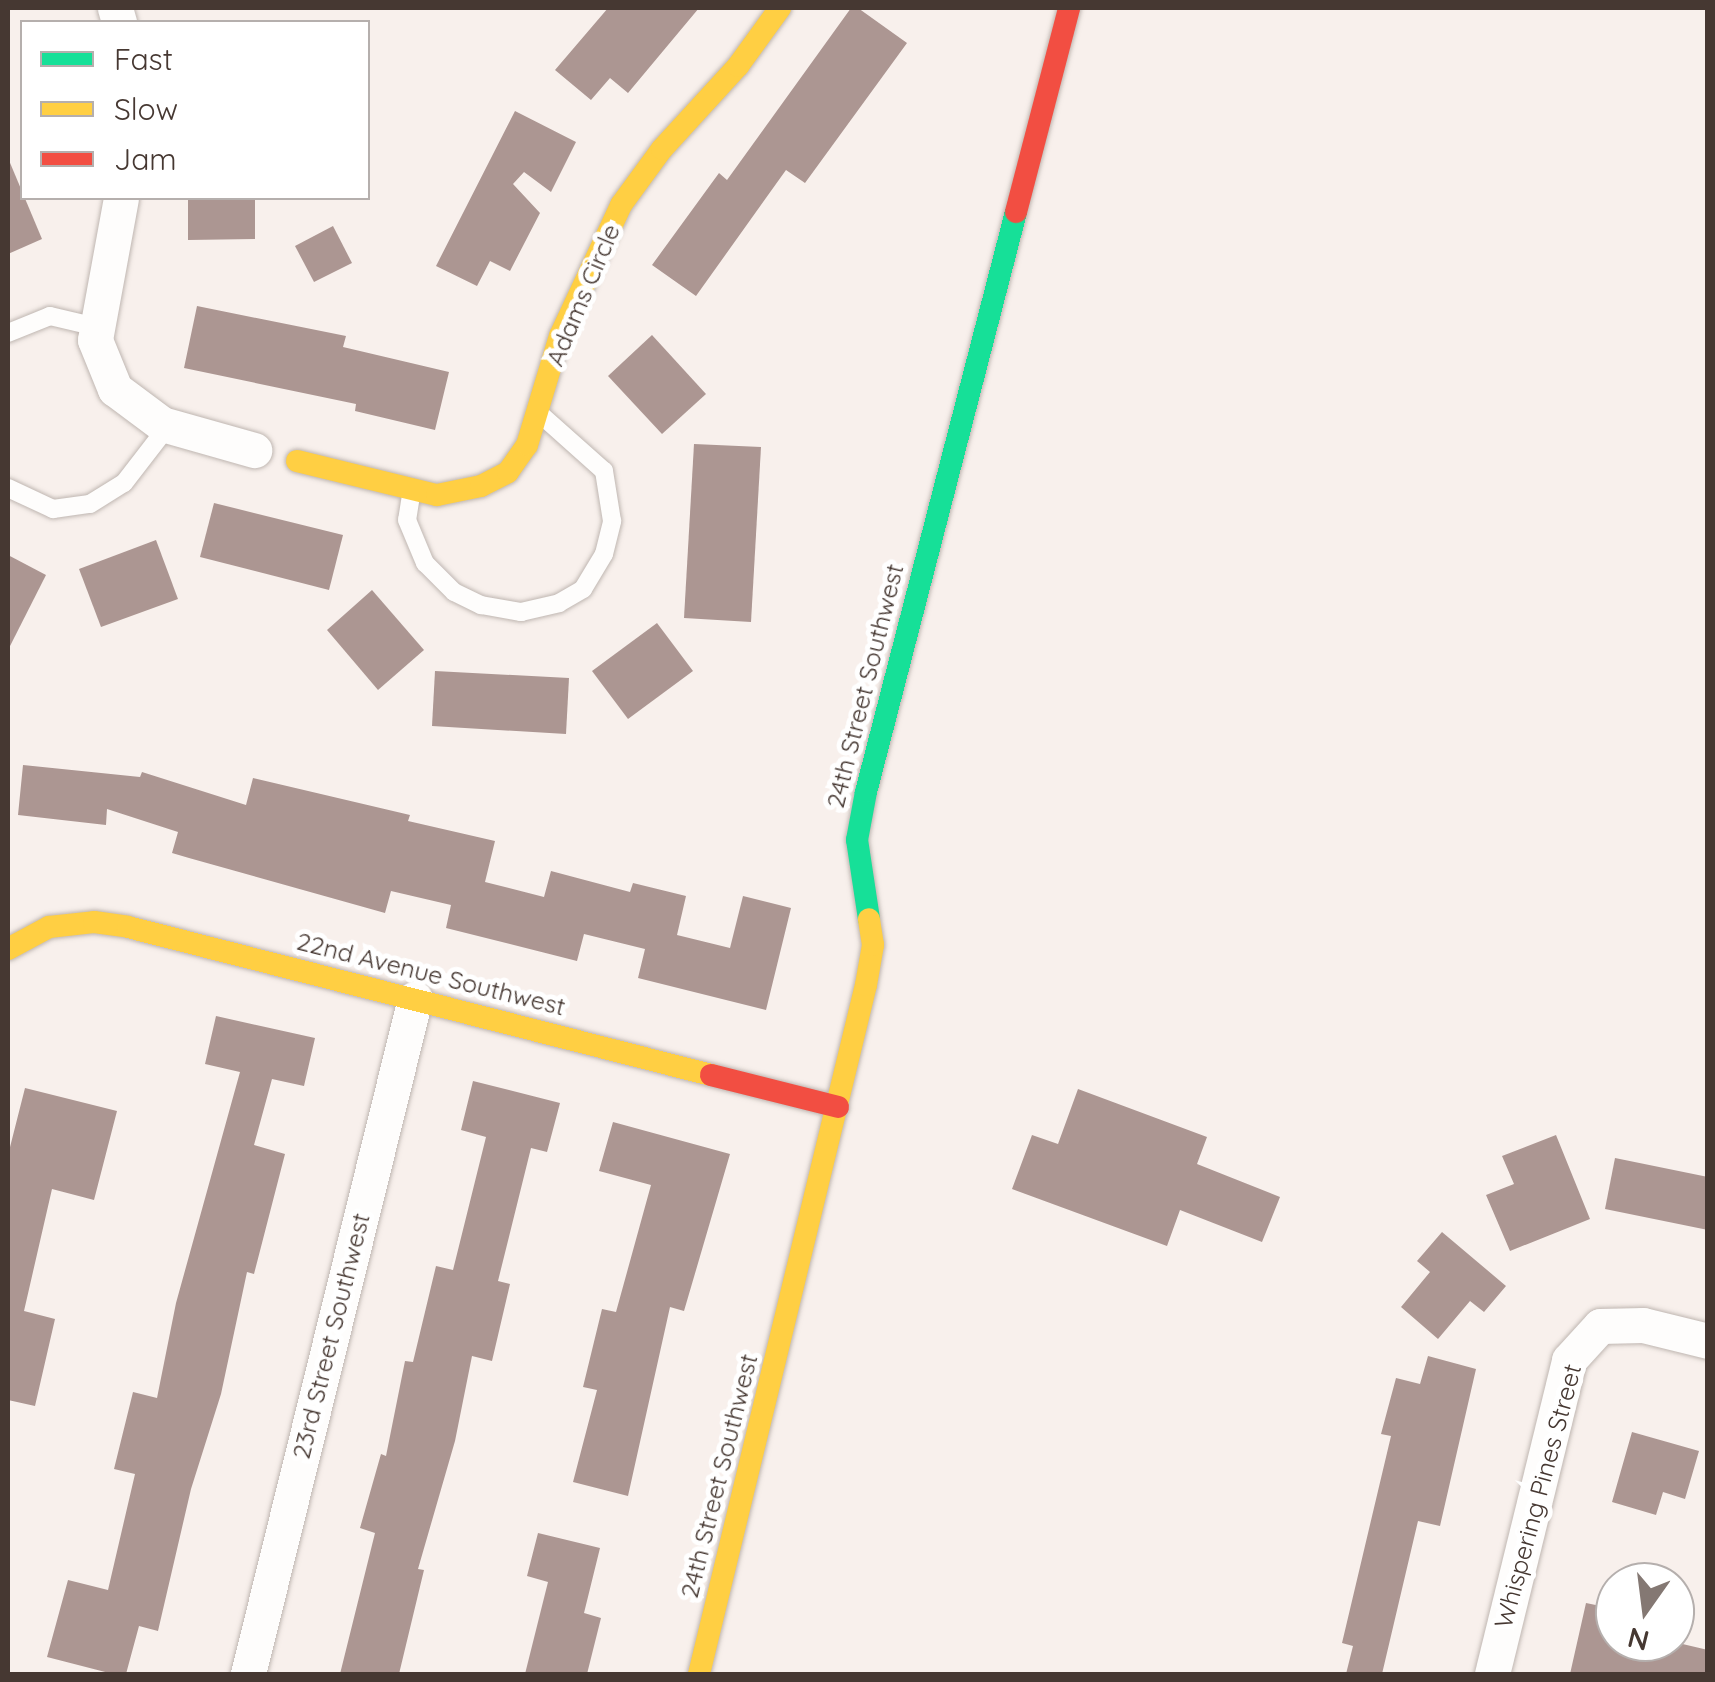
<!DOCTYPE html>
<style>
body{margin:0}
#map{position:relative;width:1715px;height:1682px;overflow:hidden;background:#f8f0ec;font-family:Quicksand,sans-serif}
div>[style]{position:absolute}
.building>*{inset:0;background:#ac9692}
.roads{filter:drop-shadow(0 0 2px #bfb6b1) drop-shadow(0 0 2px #bfb6b1)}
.lane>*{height:18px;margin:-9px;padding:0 9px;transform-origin:9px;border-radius:9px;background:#fefdfc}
.street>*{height:35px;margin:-17.5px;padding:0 17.5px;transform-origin:17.5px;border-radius:17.5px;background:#fefdfc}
.fast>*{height:22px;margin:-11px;padding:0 11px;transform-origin:11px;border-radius:11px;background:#16e098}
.slow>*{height:22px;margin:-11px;padding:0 11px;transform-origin:11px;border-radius:11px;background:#ffcf43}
.jam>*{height:22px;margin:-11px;padding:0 11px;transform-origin:11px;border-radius:11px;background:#f24e42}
span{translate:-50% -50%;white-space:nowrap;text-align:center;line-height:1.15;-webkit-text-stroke:10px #fff;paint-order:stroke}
.street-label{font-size:25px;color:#463832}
.frame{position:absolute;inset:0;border:10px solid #463832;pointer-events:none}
.legend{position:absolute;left:20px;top:20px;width:350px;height:180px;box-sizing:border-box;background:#fff;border:2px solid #b5afad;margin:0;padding:12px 18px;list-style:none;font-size:30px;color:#463832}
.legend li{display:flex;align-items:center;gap:20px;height:50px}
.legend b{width:50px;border:2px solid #b5afad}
.north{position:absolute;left:1595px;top:1562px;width:100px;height:100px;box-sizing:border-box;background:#fff;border:2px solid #b5afad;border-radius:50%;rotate:194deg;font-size:28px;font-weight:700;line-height:40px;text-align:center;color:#463832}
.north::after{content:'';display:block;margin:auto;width:35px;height:45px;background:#847873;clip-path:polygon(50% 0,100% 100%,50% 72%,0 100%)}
</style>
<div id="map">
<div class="building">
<i style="clip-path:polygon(608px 8px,699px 8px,628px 93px,610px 78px,591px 100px,555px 70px)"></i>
<i style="clip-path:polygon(851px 8px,858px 8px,907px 43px,805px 183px,786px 170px,696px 296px,652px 265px,719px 173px,727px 180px)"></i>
<i style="clip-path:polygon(515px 111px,576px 142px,551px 192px,524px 172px,513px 184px,540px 213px,510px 271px,490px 261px,477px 286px,436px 266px)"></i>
<i style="clip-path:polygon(8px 158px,42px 239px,8px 254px)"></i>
<i style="clip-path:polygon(188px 198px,255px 198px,255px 239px,188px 240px)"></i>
<i style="clip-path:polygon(333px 226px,352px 263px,314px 282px,295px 246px)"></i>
<i style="clip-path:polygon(197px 306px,346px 336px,343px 347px,449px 372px,435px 430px,355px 411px,356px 404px,184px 368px)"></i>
<i style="clip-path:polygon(652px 335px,706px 394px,662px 434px,608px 376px)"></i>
<i style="clip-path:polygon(694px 444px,761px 447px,751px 622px,684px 618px)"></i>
<i style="clip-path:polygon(214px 503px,343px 535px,329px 590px,200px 557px)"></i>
<i style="clip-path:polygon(156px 540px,178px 599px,101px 627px,79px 569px)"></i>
<i style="clip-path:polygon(8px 555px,46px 575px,8px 650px)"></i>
<i style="clip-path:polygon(372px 590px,424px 650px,378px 690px,327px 630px)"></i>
<i style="clip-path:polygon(657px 623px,693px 671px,628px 719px,592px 671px)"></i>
<i style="clip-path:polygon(435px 671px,569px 678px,566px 734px,432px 726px)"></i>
<i style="clip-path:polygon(23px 765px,140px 777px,142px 772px,246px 805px,253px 778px,410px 815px,408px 821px,495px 841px,485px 882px,544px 897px,551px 871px,630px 892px,633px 883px,686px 896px,677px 935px,730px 948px,743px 896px,791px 908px,766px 1010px,638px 978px,645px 949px,584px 934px,577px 961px,446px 928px,451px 905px,391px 891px,385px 913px,189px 858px,172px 853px,178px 832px,107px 809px,106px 825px,18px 815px)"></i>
<i style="clip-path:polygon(216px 1016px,315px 1038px,304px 1086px,272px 1079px,254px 1145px,285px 1154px,254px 1274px,247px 1272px,221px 1394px,191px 1489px,158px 1631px,139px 1626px,126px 1674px,113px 1674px,47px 1657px,68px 1580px,108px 1590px,135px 1474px,114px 1469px,133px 1392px,157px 1398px,176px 1303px,240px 1072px,205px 1064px)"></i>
<i style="clip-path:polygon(473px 1081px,560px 1103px,547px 1152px,531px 1148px,498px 1281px,510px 1284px,492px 1361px,472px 1356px,455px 1441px,418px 1569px,424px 1570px,399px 1674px,340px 1674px,375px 1533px,360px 1528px,381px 1454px,386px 1456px,405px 1361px,413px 1362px,436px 1266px,453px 1270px,486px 1137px,461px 1130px)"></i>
<i style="clip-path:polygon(25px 1088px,117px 1111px,94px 1200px,52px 1189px,24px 1311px,55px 1319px,35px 1406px,8px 1400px,8px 1155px)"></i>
<i style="clip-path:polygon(1078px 1089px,1207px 1137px,1197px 1164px,1280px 1197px,1262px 1242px,1180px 1210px,1167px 1246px,1012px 1189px,1032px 1135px,1058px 1144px)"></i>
<i style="clip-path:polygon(613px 1122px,730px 1154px,684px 1311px,670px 1307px,628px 1496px,573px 1482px,597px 1390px,583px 1387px,602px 1309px,616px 1312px,651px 1185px,599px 1171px)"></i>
<i style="clip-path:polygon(1556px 1135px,1590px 1219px,1510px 1251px,1486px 1195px,1514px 1184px,1502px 1156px)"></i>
<i style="clip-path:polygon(1615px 1158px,1708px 1177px,1708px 1230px,1605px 1209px)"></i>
<i style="clip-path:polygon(1442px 1232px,1506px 1286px,1484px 1312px,1470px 1301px,1438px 1339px,1401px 1307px,1430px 1272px,1417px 1261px)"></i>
<i style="clip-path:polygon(1428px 1356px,1476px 1369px,1440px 1526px,1418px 1521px,1382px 1674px,1346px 1674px,1353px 1646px,1342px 1643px,1391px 1436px,1381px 1434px,1396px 1378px,1420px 1384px)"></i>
<i style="clip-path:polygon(1632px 1432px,1699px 1451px,1685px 1499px,1663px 1492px,1656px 1515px,1612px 1502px)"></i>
<i style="clip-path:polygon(538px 1533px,600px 1548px,584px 1613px,601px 1618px,587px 1674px,525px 1674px,548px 1582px,527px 1576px)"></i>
<i style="clip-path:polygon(1586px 1603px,1615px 1609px,1615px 1642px,1674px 1642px,1708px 1650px,1708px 1674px,1570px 1674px)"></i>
</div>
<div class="roads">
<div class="lane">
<i style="left:8px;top:333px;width:45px;rotate:-22deg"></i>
<i style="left:50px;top:316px;width:48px;rotate:13.2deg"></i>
<i style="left:8px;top:488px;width:50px;rotate:25deg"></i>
<i style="left:53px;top:509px;width:37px;rotate:-8deg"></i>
<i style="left:90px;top:504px;width:40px;rotate:-32deg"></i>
<i style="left:124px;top:483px;width:72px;rotate:-52.3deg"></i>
<i style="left:412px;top:489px;width:31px;rotate:99deg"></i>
<i style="left:407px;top:520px;width:47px;rotate:67.3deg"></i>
<i style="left:425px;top:563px;width:41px;rotate:45deg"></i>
<i style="left:454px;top:592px;width:30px;rotate:26deg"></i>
<i style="left:481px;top:605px;width:41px;rotate:9.9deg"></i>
<i style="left:521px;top:612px;width:39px;rotate:-13deg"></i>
<i style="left:559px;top:603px;width:28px;rotate:-30deg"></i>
<i style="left:583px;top:589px;width:41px;rotate:-59deg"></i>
<i style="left:604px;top:554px;width:34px;rotate:-76deg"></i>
<i style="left:612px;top:521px;width:51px;rotate:-99.1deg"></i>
<i style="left:604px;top:471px;width:87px;rotate:-138.3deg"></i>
</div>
<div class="street">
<i style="left:115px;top:8px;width:15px;rotate:74deg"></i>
<i style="left:121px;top:198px;width:144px;rotate:100.4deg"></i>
<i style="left:95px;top:340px;width:53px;rotate:67.8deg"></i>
<i style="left:115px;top:389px;width:59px;rotate:36.7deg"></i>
<i style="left:162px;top:424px;width:96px;rotate:15.8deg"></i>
<i style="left:248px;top:1674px;width:696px;rotate:-76.12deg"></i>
<i style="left:1492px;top:1674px;width:323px;rotate:-76.2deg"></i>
<i style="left:1569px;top:1360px;width:46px;rotate:-47.6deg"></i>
<i style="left:1600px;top:1326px;width:43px;rotate:-1.3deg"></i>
<i style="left:1643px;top:1325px;width:67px;rotate:13.8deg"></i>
</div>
<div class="fast">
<i style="left:869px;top:919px;width:80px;rotate:-98.6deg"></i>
<i style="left:857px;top:840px;width:49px;rotate:-79.4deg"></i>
<i style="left:866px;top:792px;width:599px;rotate:-75.5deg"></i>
</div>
<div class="slow">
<i style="left:297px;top:461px;width:144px;rotate:13.7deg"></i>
<i style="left:437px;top:495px;width:45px;rotate:-11.6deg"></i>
<i style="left:481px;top:486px;width:30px;rotate:-27deg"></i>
<i style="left:508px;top:472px;width:33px;rotate:-55deg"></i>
<i style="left:527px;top:445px;width:114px;rotate:-73.2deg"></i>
<i style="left:560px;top:336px;width:145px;rotate:-65deg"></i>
<i style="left:621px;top:205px;width:69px;rotate:-53.8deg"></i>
<i style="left:662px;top:149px;width:113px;rotate:-47.5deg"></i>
<i style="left:738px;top:66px;width:72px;rotate:-54.1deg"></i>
<i style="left:8px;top:949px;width:47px;rotate:-28.2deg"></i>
<i style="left:49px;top:927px;width:45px;rotate:-6.3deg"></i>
<i style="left:94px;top:922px;width:34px;rotate:8deg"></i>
<i style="left:128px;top:927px;width:601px;rotate:14.24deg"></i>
<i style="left:699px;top:1674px;width:709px;rotate:-76.38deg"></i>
<i style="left:866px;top:985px;width:41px;rotate:-80.1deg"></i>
<i style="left:873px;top:945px;width:26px;rotate:-99deg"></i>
</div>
<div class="jam">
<i style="left:1016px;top:212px;width:211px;rotate:-75.4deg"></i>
<i style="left:711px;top:1075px;width:131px;rotate:14.1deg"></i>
</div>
</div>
<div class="street-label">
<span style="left:583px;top:295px;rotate:-67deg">Adams Circle</span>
<span style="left:865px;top:686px;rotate:-76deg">24th Street Southwest</span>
<span style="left:431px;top:974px;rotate:14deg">22nd Avenue Southwest</span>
<span style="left:331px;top:1336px;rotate:-76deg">23rd Street Southwest</span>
<span style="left:719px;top:1476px;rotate:-76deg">24th Street Southwest</span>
<span style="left:1538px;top:1496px;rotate:-75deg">Whispering Pines Street</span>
</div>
<div class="frame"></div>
<ul class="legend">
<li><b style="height:12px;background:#16e098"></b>Fast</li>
<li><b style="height:12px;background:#ffcf43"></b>Slow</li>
<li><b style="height:12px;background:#f24e42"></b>Jam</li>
</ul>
<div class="north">N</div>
</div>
